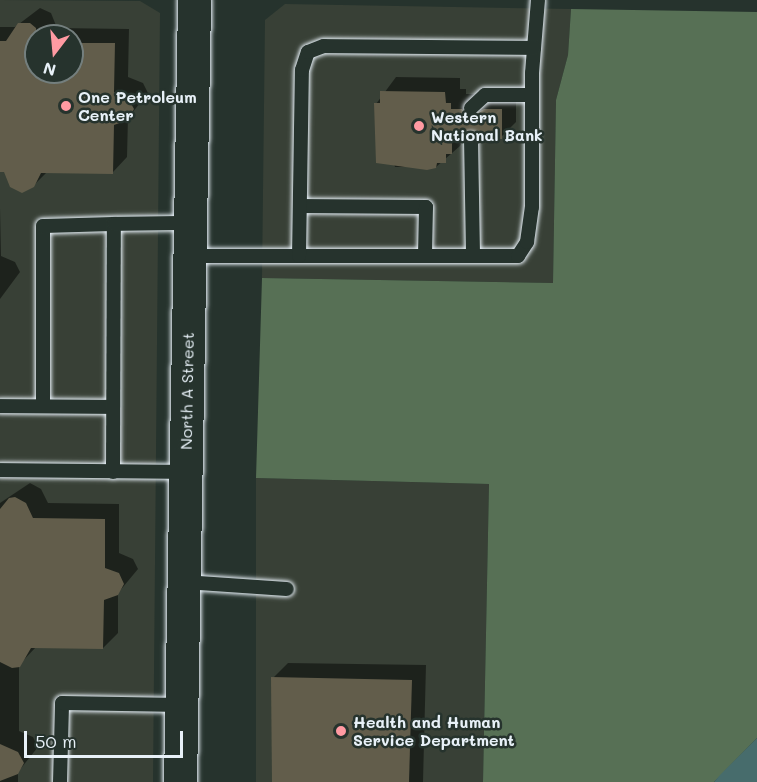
<!DOCTYPE html>
<style>
body{margin:0}
#map{position:relative;width:757px;height:782px;overflow:hidden;background:#26332d;font-family:Mali,sans-serif}
div>[style]{position:absolute}
.built>*{inset:0;background:#384036}
.green>*{inset:0;background:#577055}
.water>*{inset:0;background:#476c6c}
.shadow>*{inset:0;background:#0007}
.building>*{inset:0;background:#625d4b}
.roads{filter:drop-shadow(0 0 2px #e8f1f8) drop-shadow(0 0 2px #e8f1f8)}
.service>*{height:14px;margin:-7px;padding:0 7px;transform-origin:7px;border-radius:7px;background:#26332d}
.secondary>*{height:33px;margin:-16.5px;padding:0 16.5px;transform-origin:16.5px;border-radius:16.5px;background:#26332d}
.dots>*{width:16px;height:16px;translate:-50% -50%;box-sizing:border-box;border:3px solid #26332d;border-radius:50%}
span{translate:-50% -50%;white-space:nowrap;text-align:center;line-height:1.15;-webkit-text-stroke:5px #26332d;paint-order:stroke}
.poi-label{font-size:16px;color:#e8f1f8;font-weight:700}
.left{translate:0 -50%;text-align:left}
.street-label{font-size:16px;color:#e8f1f8}
.north{position:absolute;left:24px;top:24px;width:60px;height:60px;box-sizing:border-box;background:#26332d;border:2px solid #747f7e;border-radius:50%;rotate:196deg;font-size:16px;font-weight:700;line-height:24px;text-align:center;color:#e8f1f8}
.north::after{content:'';display:block;margin:auto;width:21px;height:27px;background:#ff9aa2;clip-path:polygon(50% 0,100% 100%,50% 72%,0 100%)}
.scale{position:absolute;left:24px;top:731px;width:159px;height:27px;box-sizing:border-box;border:3px solid #e8f1f8;border-top:0;padding-left:8px;font-size:18px;line-height:21px;white-space:nowrap;color:#e8f1f8;-webkit-text-stroke:4px #26332d;paint-order:stroke}
</style>
<div id="map">
<div class="built">
<i style="clip-path:polygon(evenodd,0 0,140px 1px,160px 13px,153px 782px,0 782px,0 0,36px 36px,72px 36px,72px 72px,36px 72px,36px 36px)"></i>
<i style="clip-path:polygon(285px 4px,571px 9px,568px 55px,556px 100px,553px 283px,262px 278px,265px 20px)"></i>
<i style="clip-path:polygon(256px 478px,489px 484px,483px 782px,256px 782px)"></i>
</div>
<div class="green">
<i style="clip-path:polygon(571px 9px,757px 12px,757px 738px,714px 782px,483px 782px,489px 484px,256px 478px,262px 278px,553px 283px,556px 100px,568px 55px)"></i>
</div>
<div class="water">
<i style="clip-path:polygon(757px 738px,757px 782px,714px 782px,720px 775px)"></i>
</div>
<div class="shadow">
<i style="clip-path:polygon(evenodd,40px 8px,51px 13px,57px 28px,129px 29px,128px 77px,143px 83px,148px 93px,128px 118px,127px 157px,113px 172px,48px 171px,33px 186px,0 170px,0 27px,15px 27px,40px 8px,36px 36px,72px 36px,72px 72px,36px 72px,36px 36px)"></i>
<i style="clip-path:polygon(396px 77px,460px 78px,460px 89px,466px 89px,466px 94px,516px 94px,516px 122px,501px 137px,481px 137px,470px 128px,460px 146px,436px 167px,395px 167px,376px 104px)"></i>
<i style="clip-path:polygon(0 207px,1px 256px,15px 262px,20px 272px,0 299px)"></i>
<i style="clip-path:polygon(30px 483px,41px 489px,48px 503px,119px 504px,119px 553px,133px 559px,138px 569px,118px 593px,118px 633px,103px 648px,36px 647px,19px 665px,19px 731px,33px 737px,38px 747px,18px 772px,18px 782px,0 782px,0 503px)"></i>
<i style="clip-path:polygon(288px 663px,426px 665px,423px 782px,273px 782px,273px 678px)"></i>
</div>
<div class="building">
<i style="clip-path:polygon(18px 23px,30px 23px,36px 28px,36px 72px,72px 72px,72px 43px,115px 43px,114px 92px,128px 98px,134px 109px,128px 120px,114px 125px,113px 174px,41px 173px,34px 187px,22px 193px,10px 187px,4px 172px,0 172px,0 41px,6px 41px)"></i>
<i style="clip-path:polygon(380px 91px,445px 92px,446px 103px,451px 103px,451px 109px,462px 109px,469px 117px,484px 109px,502px 109px,502px 139px,480px 139px,476px 131px,467px 131px,462px 139px,452px 138px,452px 154px,446px 154px,446px 163px,437px 163px,436px 168px,427px 170px,376px 163px,374px 103px,380px 103px)"></i>
<i style="clip-path:polygon(15px 497px,26px 503px,33px 518px,105px 519px,105px 568px,119px 573px,124px 584px,118px 595px,104px 600px,103px 649px,31px 648px,20px 667px,12px 668px,0 662px,0 509px,9px 498px)"></i>
<i style="clip-path:polygon(271px 677px,412px 680px,409px 782px,272px 782px)"></i>
<i style="clip-path:polygon(0 744px,18px 752px,24px 763px,18px 774px,0 781px)"></i>
</div>
<div class="roads">
<div class="service">
<i style="left:471px;top:108px;width:19px;rotate:-43deg"></i>
<i style="left:485px;top:95px;width:47px"></i>
<i style="left:471px;top:139px;width:117px;rotate:89deg"></i>
<i style="left:300px;top:206px;width:126px;rotate:0.5deg"></i>
<i style="left:426px;top:207px;width:49px;rotate:91.2deg"></i>
<i style="left:189px;top:256px;width:329px"></i>
<i style="left:518px;top:256px;width:17px;rotate:-57deg"></i>
<i style="left:527px;top:242px;width:35px;rotate:-82deg"></i>
<i style="left:532px;top:207px;width:134px;rotate:-90deg"></i>
<i style="left:532px;top:73px;width:73px;rotate:-85.3deg"></i>
<i style="left:299px;top:256px;width:186px;rotate:-89.1deg"></i>
<i style="left:302px;top:70px;width:19px;rotate:-72deg"></i>
<i style="left:308px;top:52px;width:17px;rotate:-21deg"></i>
<i style="left:324px;top:46px;width:210px;rotate:0.5deg"></i>
<i style="left:0;top:406px;width:113px;rotate:0.5deg"></i>
<i style="left:43px;top:406px;width:180px;rotate:-90deg"></i>
<i style="left:43px;top:226px;width:71px;rotate:-1.6deg"></i>
<i style="left:0;top:470px;width:185px;rotate:0.6deg"></i>
<i style="left:113px;top:472px;width:248px;rotate:-89.8deg"></i>
<i style="left:114px;top:224px;width:76px;rotate:-0.8deg"></i>
<i style="left:184px;top:582px;width:103px;rotate:3.9deg"></i>
<i style="left:60px;top:782px;width:79px;rotate:-88.5deg"></i>
<i style="left:62px;top:703px;width:119px;rotate:1deg"></i>
</div>
<div class="secondary">
<i style="left:180px;top:782px;width:782px;rotate:-88.97deg"></i>
</div>
</div>
<div class="dots">
<i style="left:66px;top:106px;background:#ff9aa2"></i>
<i style="left:419px;top:126px;background:#ff9aa2"></i>
<i style="left:341px;top:731px;background:#ff9aa2"></i>
</div>
<div class="poi-label">
<span class="left" style="left:78px;top:106px">One Petroleum<br>Center</span>
<span class="left" style="left:431px;top:126px">Western<br>National Bank</span>
<span class="left" style="left:353px;top:731px">Health and Human<br>Service Department</span>
</div>
<div class="street-label">
<span style="left:187px;top:391px;rotate:-89deg">North A Street</span>
</div>
<div class="north">N</div>
<div class="scale">50 m</div>
</div>
